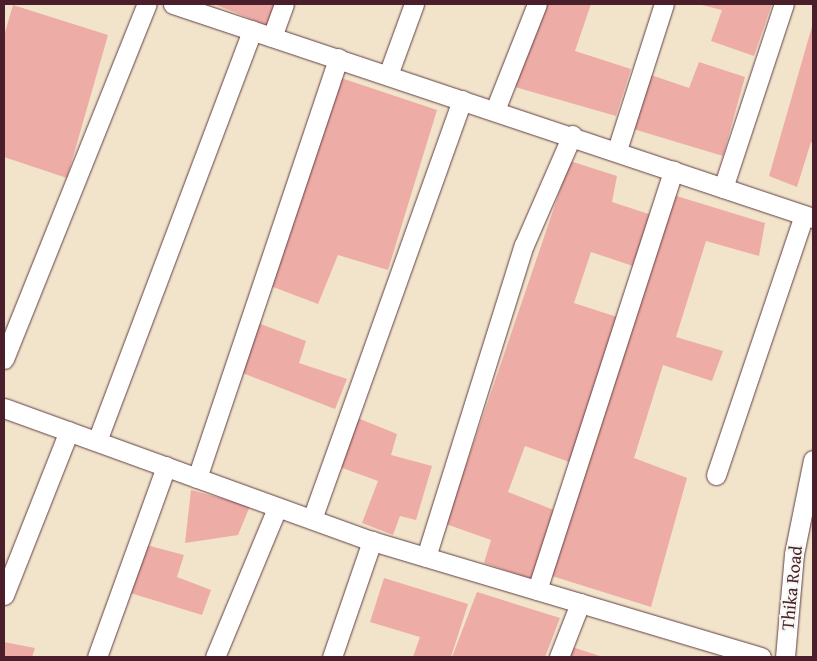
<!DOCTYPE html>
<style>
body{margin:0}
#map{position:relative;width:817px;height:661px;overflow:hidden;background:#f1e4cb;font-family:"Gentium Book Plus",serif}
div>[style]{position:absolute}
.building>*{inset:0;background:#edaca5}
.roads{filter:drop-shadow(0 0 1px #633d43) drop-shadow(0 0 1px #633d43)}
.minor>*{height:19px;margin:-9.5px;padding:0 9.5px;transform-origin:9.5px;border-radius:9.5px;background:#fff}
span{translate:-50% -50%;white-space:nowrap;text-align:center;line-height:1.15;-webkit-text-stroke:4px #f6f6f2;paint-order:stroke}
.street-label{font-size:18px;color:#4a1f2b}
.frame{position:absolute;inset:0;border:5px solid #4a1f2b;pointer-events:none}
</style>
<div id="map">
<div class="building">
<i style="clip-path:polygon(214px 4px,279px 4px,271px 27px)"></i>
<i style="clip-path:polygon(544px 4px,591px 4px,575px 51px,631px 69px,616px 116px,515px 87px)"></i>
<i style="clip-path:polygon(698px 4px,772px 4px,754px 56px,711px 41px,722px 10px)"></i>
<i style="clip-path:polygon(13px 5px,108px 35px,67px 178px,4px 157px,4px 36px)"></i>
<i style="clip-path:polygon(813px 23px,813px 143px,811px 142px,797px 187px,769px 176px)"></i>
<i style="clip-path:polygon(699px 62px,745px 77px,723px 156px,630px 128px,651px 75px,689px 88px)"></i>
<i style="clip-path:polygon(338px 77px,437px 110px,388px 270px,338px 255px,318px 304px,268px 285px)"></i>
<i style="clip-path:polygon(570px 161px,617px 176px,612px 202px,655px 216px,639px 268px,591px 252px,574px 303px,620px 318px,572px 463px,525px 446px,508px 492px,559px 512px,535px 580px,484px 563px,491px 540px,446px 524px)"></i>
<i style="clip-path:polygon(670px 194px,765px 223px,759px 256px,706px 241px,676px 337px,723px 351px,712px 381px,663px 365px,634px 458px,687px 478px,651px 607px,552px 576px)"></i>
<i style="clip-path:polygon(258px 323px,306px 341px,299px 363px,347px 379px,335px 409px,235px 370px)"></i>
<i style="clip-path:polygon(355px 417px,397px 434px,391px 455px,432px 466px,416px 520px,400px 516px,393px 535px,362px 523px,378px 481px,337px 466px)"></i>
<i style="clip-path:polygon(191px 490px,250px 506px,238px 535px,185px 543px)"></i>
<i style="clip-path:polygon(139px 543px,184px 555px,177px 577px,211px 590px,202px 615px,124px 591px)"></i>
<i style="clip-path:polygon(384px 578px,468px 604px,451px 657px,413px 657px,420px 637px,370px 622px)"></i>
<i style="clip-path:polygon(477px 592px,560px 618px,545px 657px,452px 657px)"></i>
<i style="clip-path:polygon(4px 642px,35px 648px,32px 657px,4px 657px)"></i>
<i style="clip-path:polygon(566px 645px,603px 657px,562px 657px)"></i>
</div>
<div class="roads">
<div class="minor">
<i style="left:173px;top:4px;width:675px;rotate:18.49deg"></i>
<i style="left:272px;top:37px;width:35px;rotate:-70deg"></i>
<i style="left:388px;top:75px;width:76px;rotate:-69.9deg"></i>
<i style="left:495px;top:110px;width:114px;rotate:-68.4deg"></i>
<i style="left:617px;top:150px;width:153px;rotate:-72.2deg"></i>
<i style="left:723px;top:188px;width:194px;rotate:-71.7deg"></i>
<i style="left:4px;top:359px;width:383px;rotate:-68.1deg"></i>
<i style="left:4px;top:408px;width:391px;rotate:19.9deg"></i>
<i style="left:372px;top:541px;width:406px;rotate:16.6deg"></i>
<i style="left:97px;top:441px;width:439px;rotate:-69.3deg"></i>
<i style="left:716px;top:475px;width:274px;rotate:-71.3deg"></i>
<i style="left:197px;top:478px;width:443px;rotate:-71.4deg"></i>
<i style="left:312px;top:519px;width:445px;rotate:-70.3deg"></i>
<i style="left:426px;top:557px;width:327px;rotate:-72.6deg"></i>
<i style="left:524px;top:245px;width:120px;rotate:-66.4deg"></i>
<i style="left:537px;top:590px;width:441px;rotate:-72deg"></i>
<i style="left:4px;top:595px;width:176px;rotate:-68.4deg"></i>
<i style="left:97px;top:657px;width:203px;rotate:-70.1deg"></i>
<i style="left:215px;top:657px;width:161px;rotate:-67.4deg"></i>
<i style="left:332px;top:657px;width:123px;rotate:-71deg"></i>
<i style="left:559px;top:657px;width:58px;rotate:-68.7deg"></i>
<i style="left:785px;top:657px;width:103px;rotate:-85deg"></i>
<i style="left:794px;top:554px;width:96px;rotate:-78.6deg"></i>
</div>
</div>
<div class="street-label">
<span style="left:792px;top:588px;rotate:-84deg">Thika Road</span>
</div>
<div class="frame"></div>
</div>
